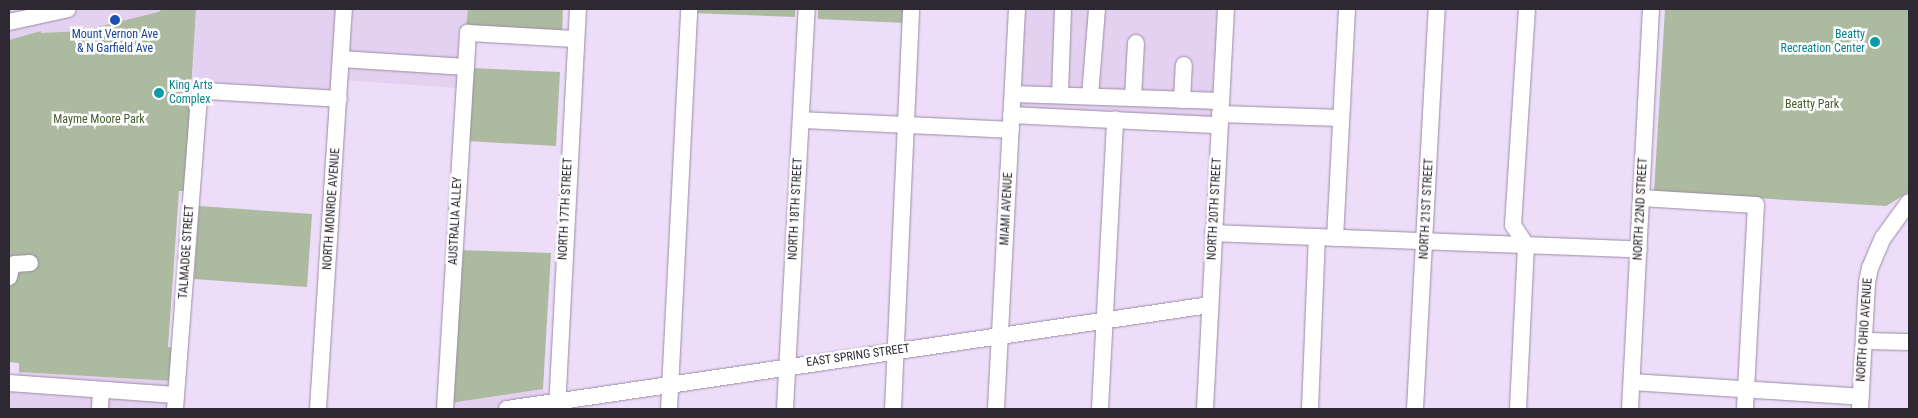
<!DOCTYPE html>
<style>
body{margin:0}
#map{position:relative;width:1918px;height:418px;overflow:hidden;background:#edddf8;font-family:"Roboto Condensed",sans-serif}
div>[style]{position:absolute}
.built>*{inset:0;background:#e4d1f2}
.green>*{inset:0;background:#acbaa0}
.roads{filter:drop-shadow(0 0 1px #9b8ca5) drop-shadow(0 0 1px #9b8ca5)}
.minor>*{height:16px;margin:-8px;padding:0 8px;transform-origin:8px;border-radius:8px;background:#fff}
.dots>*{width:14px;height:14px;translate:-50% -50%;box-sizing:border-box;border:2px solid #fff;border-radius:50%}
span{translate:-50% -50%;white-space:nowrap;text-align:center;line-height:1.15;-webkit-text-stroke:5px #fff;paint-order:stroke}
.transit-label{font-size:12px;color:#164399}
.culture-label{font-size:12px;color:#0d838f}
.right{translate:-100% -50%;text-align:right}
.left{translate:0 -50%;text-align:left}
.park-label{font-size:12px;color:#465e2c}
.street-label{font-size:12px;color:#2e2832}
.frame{position:absolute;inset:0;border:10px solid #2e2832;pointer-events:none}
</style>
<div id="map">
<div class="built">
<i style="clip-path:polygon(9px 9px,163px 9px,158px 12px,82px 31px,41px 33px,41px 31px,9px 40px)"></i>
<i style="clip-path:polygon(196px 9px,468px 9px,466px 28px,470px 89px,342px 80px,341px 99px,192px 87px)"></i>
<i style="clip-path:polygon(1019px 9px,1227px 9px,1221px 125px,1012px 115px)"></i>
<i style="clip-path:polygon(19px 372px,172px 381px,177px 409px,9px 409px,9px 386px)"></i>
<i style="clip-path:polygon(543px 389px,558px 404px,558px 409px,447px 409px,450px 403px)"></i>
</div>
<div class="green">
<i style="clip-path:polygon(163px 9px,196px 9px,185px 191px,179px 191px,168px 347px,174px 347px,172px 381px,19px 372px,19px 363px,9px 362px,9px 40px,41px 31px,41px 33px,82px 31px,158px 12px)"></i>
<i style="clip-path:polygon(468px 9px,563px 9px,562px 33px,466px 28px)"></i>
<i style="clip-path:polygon(693px 9px,795px 9px,795px 17px,692px 13px)"></i>
<i style="clip-path:polygon(818px 9px,907px 9px,906px 23px,818px 19px)"></i>
<i style="clip-path:polygon(1665px 9px,1909px 9px,1909px 192px,1886px 206px,1654px 192px)"></i>
<i style="clip-path:polygon(471px 68px,560px 72px,556px 146px,467px 141px)"></i>
<i style="clip-path:polygon(199px 206px,312px 214px,307px 287px,194px 279px)"></i>
<i style="clip-path:polygon(458px 250px,551px 253px,543px 389px,450px 403px)"></i>
</div>
<div class="roads">
<div class="minor">
<i style="left:9px;top:22px;width:60px;rotate:-12.4deg"></i>
<i style="left:341px;top:59px;width:125px;rotate:3.7deg"></i>
<i style="left:1013px;top:94px;width:208px;rotate:1.9deg"></i>
<i style="left:1060px;top:95px;width:86px;rotate:-88deg"></i>
<i style="left:1090px;top:96px;width:87px;rotate:-85.4deg"></i>
<i style="left:1133px;top:98px;width:55px;rotate:-86.9deg"></i>
<i style="left:1182px;top:100px;width:35px;rotate:-87deg"></i>
<i style="left:1220px;top:114px;width:121px;rotate:1.9deg"></i>
<i style="left:1011px;top:115px;width:208px;rotate:2.8deg"></i>
<i style="left:801px;top:120px;width:210px;rotate:2.7deg"></i>
<i style="left:1641px;top:198px;width:115px;rotate:3.5deg"></i>
<i style="left:1756px;top:205px;width:204px;rotate:93.1deg"></i>
<i style="left:1213px;top:233px;width:426px;rotate:2.2deg"></i>
<i style="left:1335px;top:238px;width:229px;rotate:-87deg"></i>
<i style="left:9px;top:277px;width:9px;rotate:-77deg"></i>
<i style="left:11px;top:268px;width:6px;rotate:-45deg"></i>
<i style="left:15px;top:264px;width:15px;rotate:-4deg"></i>
<i style="left:1864px;top:341px;width:45px;rotate:1.3deg"></i>
<i style="left:1632px;top:382px;width:229px;rotate:3.7deg"></i>
<i style="left:9px;top:383px;width:167px;rotate:4.1deg"></i>
<i style="left:100px;top:409px;width:19px;rotate:-87deg"></i>
<i style="left:175px;top:409px;width:315px;rotate:-85.6deg"></i>
<i style="left:199px;top:95px;width:8px;rotate:-30deg"></i>
<i style="left:206px;top:91px;width:133px;rotate:3.4deg"></i>
<i style="left:318px;top:409px;width:401px;rotate:-86.3deg"></i>
<i style="left:445px;top:409px;width:377px;rotate:-86.5deg"></i>
<i style="left:468px;top:33px;width:107px;rotate:3.2deg"></i>
<i style="left:507px;top:409px;width:711px;rotate:-8.42deg"></i>
<i style="left:557px;top:409px;width:401px;rotate:-87deg"></i>
<i style="left:669px;top:409px;width:400px;rotate:-87.1deg"></i>
<i style="left:785px;top:409px;width:401px;rotate:-86.9deg"></i>
<i style="left:893px;top:409px;width:400px;rotate:-87.4deg"></i>
<i style="left:996px;top:409px;width:401px;rotate:-87deg"></i>
<i style="left:1100px;top:409px;width:290px;rotate:-87deg"></i>
<i style="left:1205px;top:409px;width:401px;rotate:-87deg"></i>
<i style="left:1310px;top:409px;width:172px;rotate:-87.7deg"></i>
<i style="left:1415px;top:409px;width:401px;rotate:-86.9deg"></i>
<i style="left:1518px;top:409px;width:164px;rotate:-87.2deg"></i>
<i style="left:1526px;top:245px;width:24px;rotate:-123deg"></i>
<i style="left:1513px;top:225px;width:216px;rotate:-86.3deg"></i>
<i style="left:1630px;top:409px;width:401px;rotate:-87deg"></i>
<i style="left:1860px;top:409px;width:126px;rotate:-86.8deg"></i>
<i style="left:1867px;top:283px;width:15px;rotate:-79deg"></i>
<i style="left:1870px;top:268px;width:33px;rotate:-67deg"></i>
<i style="left:1883px;top:238px;width:44px;rotate:-54.2deg"></i>
</div>
</div>
<div class="dots">
<i style="left:115px;top:20px;background:#1a4fb4"></i>
<i style="left:1875px;top:42px;background:#0f9aa8"></i>
<i style="left:159px;top:93px;background:#0f9aa8"></i>
</div>
<div class="transit-label">
<span style="left:115px;top:42px">Mount Vernon Ave<br>&amp; N Garfield Ave</span>
</div>
<div class="culture-label">
<span class="right" style="left:1865px;top:42px">Beatty<br>Recreation Center</span>
<span class="left" style="left:169px;top:93px">King Arts<br>Complex</span>
</div>
<div class="park-label">
<span style="left:1812px;top:105px">Beatty Park</span>
<span style="left:99px;top:120px">Mayme Moore Park</span>
</div>
<div class="street-label">
<span style="left:332px;top:209px;rotate:-86deg">NORTH MONROE AVENUE</span>
<span style="left:566px;top:209px;rotate:-87deg">NORTH 17TH STREET</span>
<span style="left:796px;top:209px;rotate:-87deg">NORTH 18TH STREET</span>
<span style="left:1007px;top:209px;rotate:-87deg">MIAMI AVENUE</span>
<span style="left:1215px;top:209px;rotate:-87deg">NORTH 20TH STREET</span>
<span style="left:1427px;top:209px;rotate:-87deg">NORTH 21ST STREET</span>
<span style="left:1641px;top:209px;rotate:-87deg">NORTH 22ND STREET</span>
<span style="left:456px;top:221px;rotate:-87deg">AUSTRALIA ALLEY</span>
<span style="left:187px;top:252px;rotate:-86deg">TALMADGE STREET</span>
<span style="left:1865px;top:330px;rotate:-86deg">NORTH OHIO AVENUE</span>
<span style="left:858px;top:356px;rotate:-8deg">EAST SPRING STREET</span>
</div>
<div class="frame"></div>
</div>
